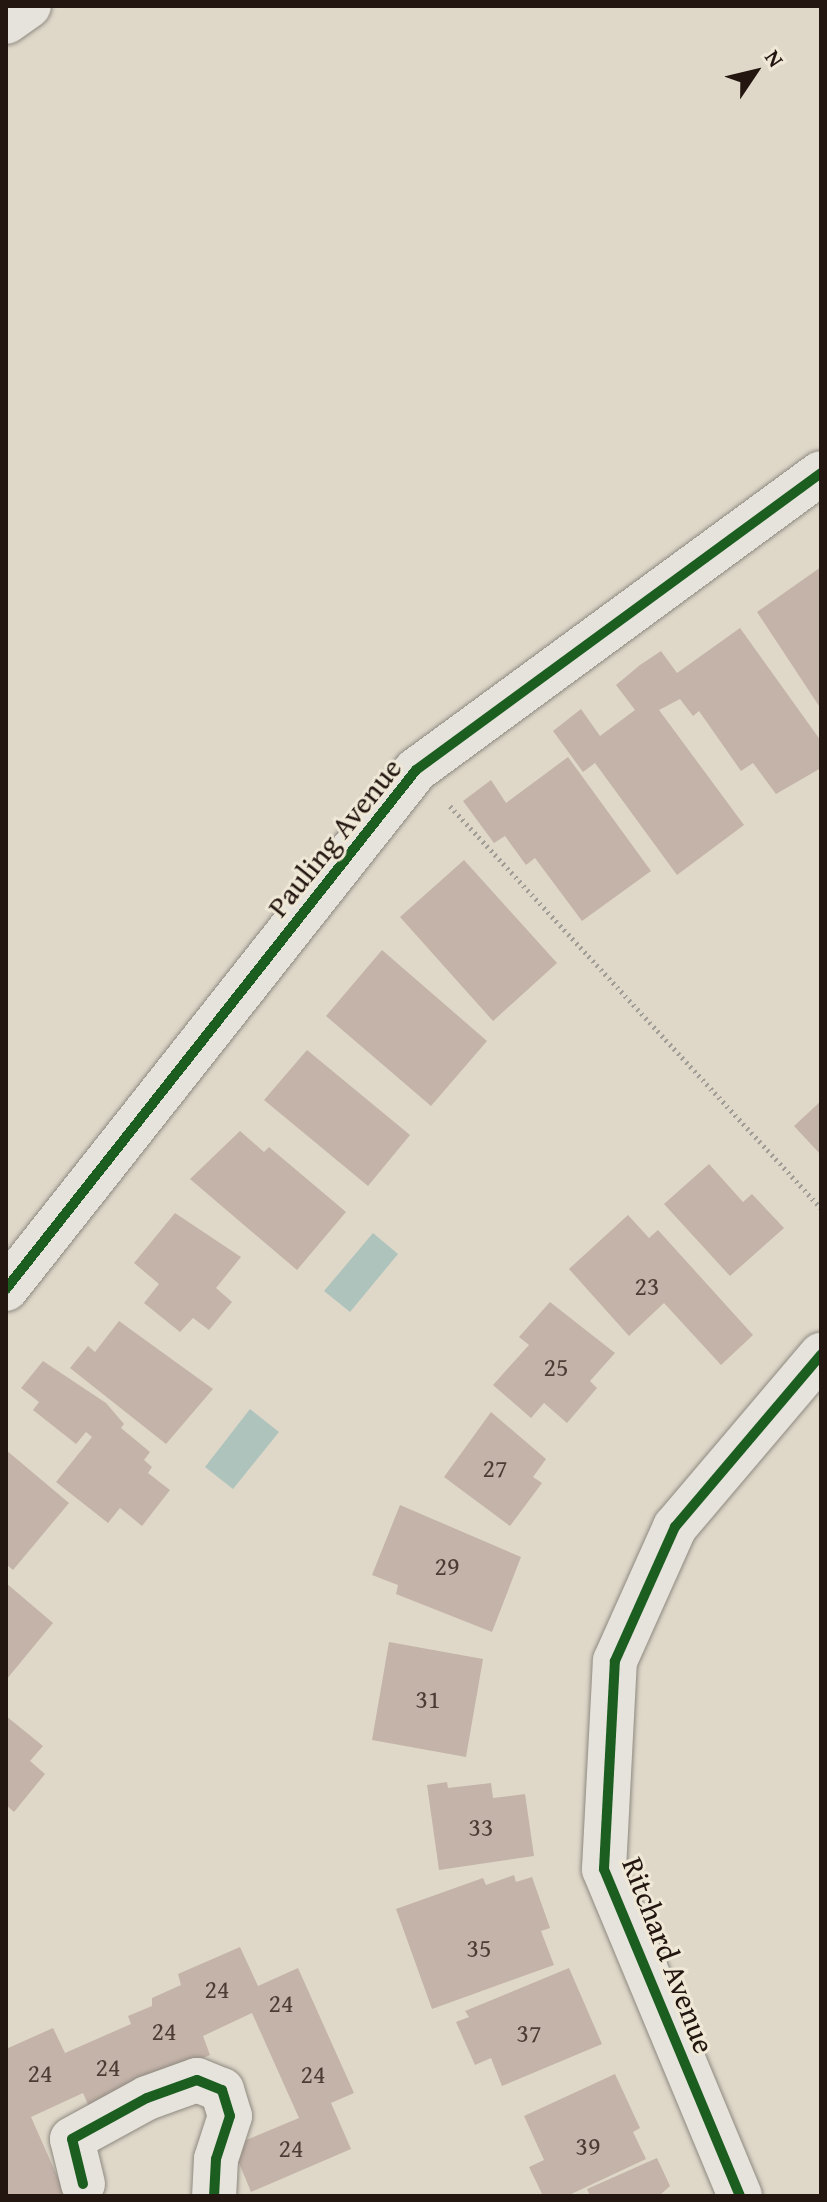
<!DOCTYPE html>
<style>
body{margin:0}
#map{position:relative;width:827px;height:2202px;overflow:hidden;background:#dfd8c9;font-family:"Gentium Book Plus",serif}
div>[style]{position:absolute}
.water>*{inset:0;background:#adc3bc}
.building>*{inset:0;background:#c4b3a8}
.path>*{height:5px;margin-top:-2.5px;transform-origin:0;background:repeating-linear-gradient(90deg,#a19d97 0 2px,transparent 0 6px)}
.roads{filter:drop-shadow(0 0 2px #8e8980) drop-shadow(0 0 2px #8e8980)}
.street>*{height:44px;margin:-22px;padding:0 22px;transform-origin:22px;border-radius:22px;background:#e6e3dc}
.secondary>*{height:44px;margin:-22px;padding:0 22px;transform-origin:22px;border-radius:22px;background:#e6e3dc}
.cycleway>*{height:10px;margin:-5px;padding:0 5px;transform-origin:5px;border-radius:5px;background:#1b5e20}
span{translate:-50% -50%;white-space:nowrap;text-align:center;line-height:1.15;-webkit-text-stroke:6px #efe8d7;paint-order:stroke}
.number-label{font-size:26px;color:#4b3c35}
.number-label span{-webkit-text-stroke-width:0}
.street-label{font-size:30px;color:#23150f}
.frame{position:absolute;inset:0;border:8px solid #23150f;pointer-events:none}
.north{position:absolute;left:715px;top:32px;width:80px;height:80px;-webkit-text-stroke:6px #efe8d7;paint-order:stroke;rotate:55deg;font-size:22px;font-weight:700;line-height:32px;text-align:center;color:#23150f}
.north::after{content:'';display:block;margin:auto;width:28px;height:36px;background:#23150f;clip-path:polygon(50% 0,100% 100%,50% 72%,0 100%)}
</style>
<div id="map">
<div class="water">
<i style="clip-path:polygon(373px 1233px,398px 1254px,350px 1312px,324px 1291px)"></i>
<i style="clip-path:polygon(250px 1409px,279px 1432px,233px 1489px,205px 1467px)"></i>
</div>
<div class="building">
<i style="clip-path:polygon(821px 567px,821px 709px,757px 612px)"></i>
<i style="clip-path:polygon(740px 628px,821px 741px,821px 768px,776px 794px,753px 763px,741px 771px,699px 711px,693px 716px,680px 699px,659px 710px,744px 825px,677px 875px,595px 763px,583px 772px,553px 731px,581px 709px,600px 736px,635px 710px,616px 685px,640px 665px,661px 651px,677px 673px)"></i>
<i style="clip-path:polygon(568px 757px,651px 871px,582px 921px,535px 858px,526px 865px,505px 836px,494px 843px,463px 801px,491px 780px,506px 803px)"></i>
<i style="clip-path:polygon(464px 860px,557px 963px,493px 1021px,400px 917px)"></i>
<i style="clip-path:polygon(382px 950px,487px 1041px,431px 1106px,326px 1016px)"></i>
<i style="clip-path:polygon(307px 1050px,410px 1135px,368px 1186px,264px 1100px)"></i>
<i style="clip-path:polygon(821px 1101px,821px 1155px,794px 1126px)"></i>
<i style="clip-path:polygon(240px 1131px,264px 1152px,269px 1147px,346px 1212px,297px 1270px,190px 1179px)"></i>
<i style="clip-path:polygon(709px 1164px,743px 1202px,752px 1194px,784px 1228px,730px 1276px,664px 1204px)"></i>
<i style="clip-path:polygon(175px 1213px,241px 1257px,216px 1288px,232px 1302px,209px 1330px,193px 1318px,180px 1332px,144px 1303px,159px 1284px,134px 1263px)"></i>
<i style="clip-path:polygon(628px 1215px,649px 1238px,658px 1230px,753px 1335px,721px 1365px,664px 1303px,629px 1336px,569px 1269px)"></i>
<i style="clip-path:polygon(550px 1302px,615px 1353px,590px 1381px,597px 1388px,567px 1423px,544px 1403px,531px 1418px,493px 1385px,529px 1345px,519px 1337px)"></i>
<i style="clip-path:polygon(119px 1321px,213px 1389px,166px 1444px,70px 1368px,88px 1346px,95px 1352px)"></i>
<i style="clip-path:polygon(43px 1361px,106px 1403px,124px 1424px,121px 1428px,150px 1452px,144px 1460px,152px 1467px,148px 1473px,170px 1490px,142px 1526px,120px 1508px,108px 1523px,56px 1482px,92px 1437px,86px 1432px,76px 1444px,33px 1410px,39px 1402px,21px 1388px)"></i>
<i style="clip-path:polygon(491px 1412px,546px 1459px,533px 1477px,542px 1483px,510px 1526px,444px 1477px)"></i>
<i style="clip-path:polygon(6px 1450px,69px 1503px,13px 1570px,6px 1564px)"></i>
<i style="clip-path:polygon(400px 1505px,521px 1557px,492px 1632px,396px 1594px,398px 1585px,372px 1575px)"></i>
<i style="clip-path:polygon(6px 1583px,53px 1623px,6px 1680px)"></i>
<i style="clip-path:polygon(389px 1642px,483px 1659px,466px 1757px,372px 1740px)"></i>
<i style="clip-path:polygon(6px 1716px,43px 1746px,30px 1761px,45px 1774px,14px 1812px,6px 1805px)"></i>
<i style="clip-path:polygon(447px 1782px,448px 1788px,491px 1783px,493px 1798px,525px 1794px,534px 1856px,439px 1870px,427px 1785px)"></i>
<i style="clip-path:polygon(514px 1875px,516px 1882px,532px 1877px,550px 1928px,541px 1931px,554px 1965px,432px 2009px,396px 1909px,483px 1878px,486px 1885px)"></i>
<i style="clip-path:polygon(240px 1947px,258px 1986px,298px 1968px,354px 2093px,331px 2103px,351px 2149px,251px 2192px,232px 2146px,299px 2118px,252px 2013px,203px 2036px,210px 2055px,90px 2109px,83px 2093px,31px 2117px,66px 2196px,6px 2196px,6px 2049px,53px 2028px,65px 2053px,131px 2024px,128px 2016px,152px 2006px,152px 1998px,181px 1985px,178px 1974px)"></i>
<i style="clip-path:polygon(569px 1968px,602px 2044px,502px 2086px,491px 2058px,475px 2065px,456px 2022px,469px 2017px,465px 2011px)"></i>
<i style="clip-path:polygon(615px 2074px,640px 2128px,633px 2132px,646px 2159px,567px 2196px,543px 2196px,529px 2167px,544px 2160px,524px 2116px)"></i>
<i style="clip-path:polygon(657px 2158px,670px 2186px,659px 2196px,590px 2196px,587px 2189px)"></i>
</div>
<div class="path">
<i style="left:450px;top:806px;width:547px;rotate:47.3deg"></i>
</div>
<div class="roads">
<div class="street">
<i style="left:6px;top:1289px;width:661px;rotate:-51.69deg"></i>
<i style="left:416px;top:770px;width:502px;rotate:-36.25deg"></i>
<i style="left:83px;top:2184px;width:46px;rotate:-103.7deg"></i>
<i style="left:72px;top:2139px;width:85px;rotate:-28.7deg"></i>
<i style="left:147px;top:2098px;width:53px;rotate:-19.8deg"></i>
<i style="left:197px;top:2080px;width:27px;rotate:22deg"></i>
<i style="left:222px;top:2090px;width:27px;rotate:73deg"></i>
<i style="left:230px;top:2116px;width:45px;rotate:108deg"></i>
<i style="left:216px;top:2159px;width:37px;rotate:93deg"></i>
<i style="left:740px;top:2196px;width:354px;rotate:-112.6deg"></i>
<i style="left:604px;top:1869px;width:208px;rotate:-87deg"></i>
<i style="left:615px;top:1661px;width:147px;rotate:-65.9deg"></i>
<i style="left:675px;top:1527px;width:226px;rotate:-49.7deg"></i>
</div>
<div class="secondary">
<i style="left:6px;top:22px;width:28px;rotate:-35deg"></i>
</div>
</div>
<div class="cycleway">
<i style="left:6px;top:1289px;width:661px;rotate:-51.69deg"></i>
<i style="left:416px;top:770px;width:502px;rotate:-36.25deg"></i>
<i style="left:83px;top:2184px;width:46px;rotate:-103.7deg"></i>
<i style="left:72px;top:2139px;width:85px;rotate:-28.7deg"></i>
<i style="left:147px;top:2098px;width:53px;rotate:-19.8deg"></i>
<i style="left:197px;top:2080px;width:27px;rotate:22deg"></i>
<i style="left:222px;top:2090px;width:27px;rotate:73deg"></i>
<i style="left:230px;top:2116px;width:45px;rotate:108deg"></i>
<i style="left:216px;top:2159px;width:37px;rotate:93deg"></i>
<i style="left:740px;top:2196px;width:354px;rotate:-112.6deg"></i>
<i style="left:604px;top:1869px;width:208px;rotate:-87deg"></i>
<i style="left:615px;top:1661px;width:147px;rotate:-65.9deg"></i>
<i style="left:675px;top:1527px;width:226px;rotate:-49.7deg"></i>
</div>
<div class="number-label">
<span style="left:647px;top:1286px">23</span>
<span style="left:556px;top:1367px">25</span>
<span style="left:495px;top:1468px">27</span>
<span style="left:447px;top:1566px">29</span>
<span style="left:428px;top:1699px">31</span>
<span style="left:481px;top:1827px">33</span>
<span style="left:479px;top:1948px">35</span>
<span style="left:217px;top:1989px">24</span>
<span style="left:281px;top:2003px">24</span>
<span style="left:164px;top:2031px">24</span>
<span style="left:529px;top:2033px">37</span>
<span style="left:108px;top:2067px">24</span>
<span style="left:40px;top:2073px">24</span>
<span style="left:313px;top:2074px">24</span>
<span style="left:588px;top:2146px">39</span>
<span style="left:291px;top:2148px">24</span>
</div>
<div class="street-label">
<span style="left:334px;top:837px;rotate:-51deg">Pauling Avenue</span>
<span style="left:669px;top:1955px;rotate:69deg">Ritchard Avenue</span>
</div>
<div class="frame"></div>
<div class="north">N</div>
</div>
